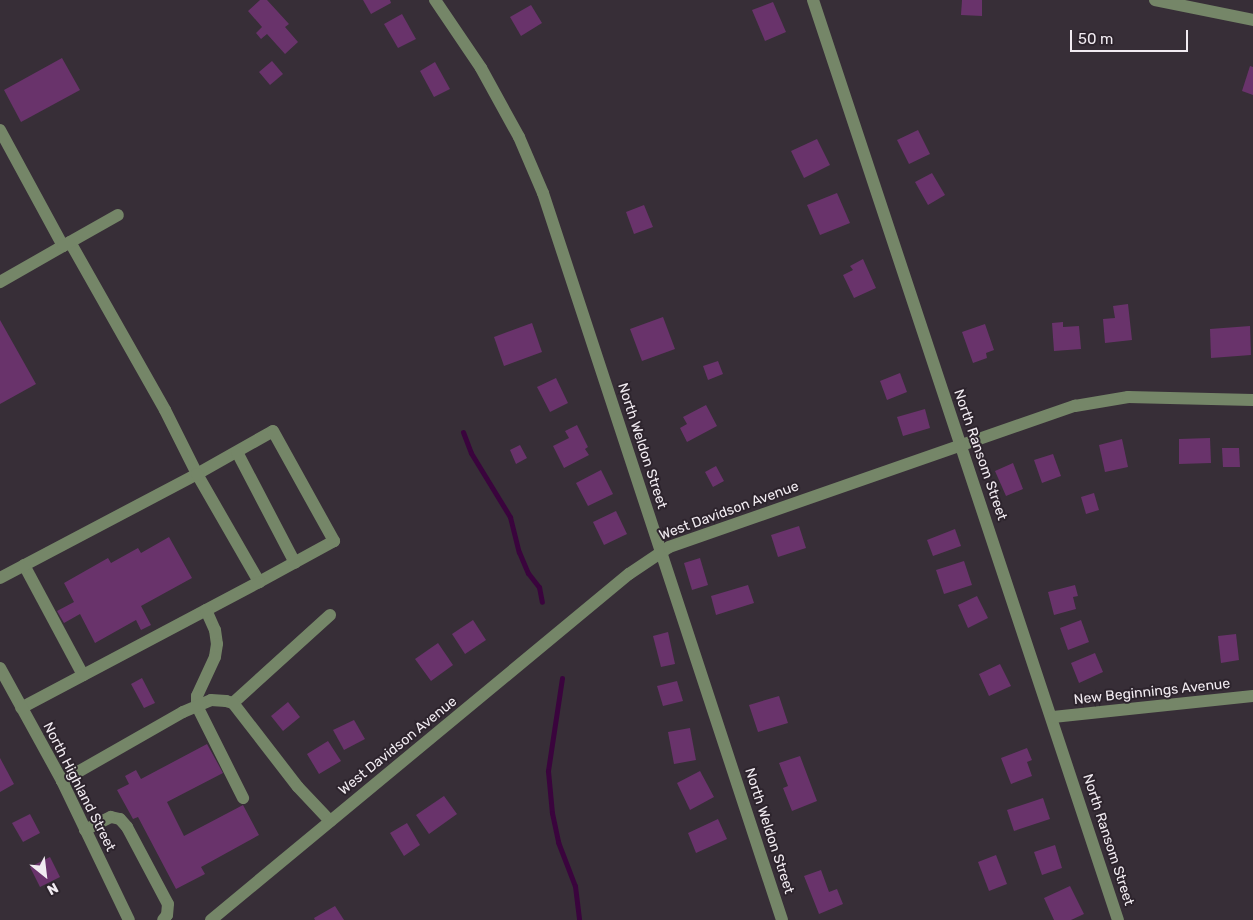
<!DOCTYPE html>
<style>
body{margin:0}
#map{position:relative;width:1253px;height:920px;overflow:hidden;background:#372e37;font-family:Rubik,sans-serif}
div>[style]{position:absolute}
.stream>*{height:5px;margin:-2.5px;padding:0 2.5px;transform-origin:2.5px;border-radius:2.5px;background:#3a043d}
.building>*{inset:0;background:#69336b}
.minor>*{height:12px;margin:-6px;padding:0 6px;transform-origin:6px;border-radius:6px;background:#758668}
span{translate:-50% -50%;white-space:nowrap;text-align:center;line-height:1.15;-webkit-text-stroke:4px #2d242d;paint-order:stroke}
.street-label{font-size:14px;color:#f1ebf1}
.north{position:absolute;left:20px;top:850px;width:50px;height:50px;-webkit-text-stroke:4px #2d242d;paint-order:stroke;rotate:151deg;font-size:14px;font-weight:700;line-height:20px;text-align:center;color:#f1ebf1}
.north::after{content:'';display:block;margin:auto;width:18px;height:22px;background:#f1ebf1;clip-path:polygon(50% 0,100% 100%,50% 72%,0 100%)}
.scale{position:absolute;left:1070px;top:30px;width:118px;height:22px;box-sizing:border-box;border:2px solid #f1ebf1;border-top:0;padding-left:6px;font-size:15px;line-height:18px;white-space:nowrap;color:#f1ebf1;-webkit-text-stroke:4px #2d242d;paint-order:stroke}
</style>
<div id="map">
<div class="stream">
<i style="left:463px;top:432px;width:22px;rotate:69deg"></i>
<i style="left:471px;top:453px;width:75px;rotate:58.6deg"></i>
<i style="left:510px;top:517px;width:36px;rotate:76deg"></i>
<i style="left:519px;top:552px;width:23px;rotate:67deg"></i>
<i style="left:528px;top:573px;width:18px;rotate:52deg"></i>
<i style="left:539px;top:587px;width:15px;rotate:79deg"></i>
<i style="left:562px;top:678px;width:94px;rotate:98.6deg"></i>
<i style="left:548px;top:771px;width:42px;rotate:84.6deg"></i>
<i style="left:552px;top:813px;width:30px;rotate:78deg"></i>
<i style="left:558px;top:842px;width:47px;rotate:68.9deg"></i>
<i style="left:575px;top:886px;width:34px;rotate:83deg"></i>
</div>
<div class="building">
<i style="clip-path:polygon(260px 0,267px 0,289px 24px,285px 27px,298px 42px,285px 54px,267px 34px,261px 39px,256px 33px,262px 27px,248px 11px)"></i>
<i style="clip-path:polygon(363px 0,390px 0,391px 3px,371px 14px)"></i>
<i style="clip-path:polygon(962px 0,982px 0,982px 16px,961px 15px)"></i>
<i style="clip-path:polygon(773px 2px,786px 32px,765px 41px,752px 10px)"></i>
<i style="clip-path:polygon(531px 5px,542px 23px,521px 36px,510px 17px)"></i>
<i style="clip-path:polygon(402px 14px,416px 39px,398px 48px,384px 24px)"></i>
<i style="clip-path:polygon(62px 58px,80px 90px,21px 122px,4px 90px)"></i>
<i style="clip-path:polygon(272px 61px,283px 74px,270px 85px,259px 72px)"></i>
<i style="clip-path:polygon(435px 62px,450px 89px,434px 97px,420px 71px)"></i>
<i style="clip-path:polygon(1250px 66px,1253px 67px,1253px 95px,1242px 91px)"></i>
<i style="clip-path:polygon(918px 130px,930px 154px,909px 164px,897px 140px)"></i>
<i style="clip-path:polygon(817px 139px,830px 165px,804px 178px,791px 151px)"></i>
<i style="clip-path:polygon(932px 173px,945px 195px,928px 205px,915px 182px)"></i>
<i style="clip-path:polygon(837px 193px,850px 223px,820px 235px,807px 205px)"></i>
<i style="clip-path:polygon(644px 205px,653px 227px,634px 234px,626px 212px)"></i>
<i style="clip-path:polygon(863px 259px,876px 288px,854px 298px,843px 275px,853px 270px,850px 266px)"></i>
<i style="clip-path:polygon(1128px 304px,1132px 340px,1105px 343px,1103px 319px,1115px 318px,1113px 306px)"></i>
<i style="clip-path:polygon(663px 317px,675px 349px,642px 361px,630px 329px)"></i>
<i style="clip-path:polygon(0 320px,36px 384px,0 404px)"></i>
<i style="clip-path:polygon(1063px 322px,1063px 327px,1079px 326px,1081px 349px,1054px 351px,1052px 323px)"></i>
<i style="clip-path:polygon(532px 323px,542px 352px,504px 366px,494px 337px)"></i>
<i style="clip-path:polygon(985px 324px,994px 350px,986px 353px,987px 358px,973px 363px,962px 332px)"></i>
<i style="clip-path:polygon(1250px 326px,1251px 355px,1211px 358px,1210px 329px)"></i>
<i style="clip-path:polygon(718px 361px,723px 374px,708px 380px,703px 366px)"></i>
<i style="clip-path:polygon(900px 373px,907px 392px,887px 400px,880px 381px)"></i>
<i style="clip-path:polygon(556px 378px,568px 403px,550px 412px,537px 387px)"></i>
<i style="clip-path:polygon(706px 405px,717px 426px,687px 442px,680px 428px,687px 424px,683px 417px)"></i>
<i style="clip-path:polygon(925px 409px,930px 428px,903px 436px,897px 417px)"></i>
<i style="clip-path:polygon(577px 425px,588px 447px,585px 449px,589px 455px,564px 468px,553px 446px,569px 438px,565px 431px)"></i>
<i style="clip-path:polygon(1210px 438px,1211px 463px,1179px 464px,1179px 439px)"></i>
<i style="clip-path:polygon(1122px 439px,1128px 467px,1105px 472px,1099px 445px)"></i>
<i style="clip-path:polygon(520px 445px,527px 458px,516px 464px,510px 450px)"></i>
<i style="clip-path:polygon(1222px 448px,1239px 448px,1240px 467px,1223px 467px)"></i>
<i style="clip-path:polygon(1053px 454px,1061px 476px,1042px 483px,1034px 460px)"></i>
<i style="clip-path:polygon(1013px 463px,1023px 489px,1006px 496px,995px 471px)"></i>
<i style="clip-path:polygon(716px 466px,724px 481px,713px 487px,705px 472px)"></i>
<i style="clip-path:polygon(601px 470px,613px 494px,588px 506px,576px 483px)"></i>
<i style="clip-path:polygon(1094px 493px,1099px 510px,1086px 514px,1081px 497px)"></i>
<i style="clip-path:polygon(616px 511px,627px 534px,604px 545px,593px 522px)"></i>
<i style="clip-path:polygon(799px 526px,806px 548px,778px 557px,771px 535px)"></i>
<i style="clip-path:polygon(955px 529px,961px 546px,933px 556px,927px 540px)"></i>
<i style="clip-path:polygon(169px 537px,192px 578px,141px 606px,151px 625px,141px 630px,136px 620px,95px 643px,80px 614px,64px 623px,57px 611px,74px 602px,64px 583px,108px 558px,111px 563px,138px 548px,141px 553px)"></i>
<i style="clip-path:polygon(700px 558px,708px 585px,692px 590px,684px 563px)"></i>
<i style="clip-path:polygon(964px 561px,972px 585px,944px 594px,936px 570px)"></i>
<i style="clip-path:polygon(748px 585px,754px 603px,716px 615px,711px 596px)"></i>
<i style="clip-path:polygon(1075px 585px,1078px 596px,1073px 597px,1076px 609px,1054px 615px,1048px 592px)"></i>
<i style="clip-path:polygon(977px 596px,988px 618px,968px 628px,958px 605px)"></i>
<i style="clip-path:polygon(473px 620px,486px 640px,465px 654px,452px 634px)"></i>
<i style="clip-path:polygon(1081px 620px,1089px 642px,1068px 650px,1060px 628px)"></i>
<i style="clip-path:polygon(668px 632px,675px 664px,661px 667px,653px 636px)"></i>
<i style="clip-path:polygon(1236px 634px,1239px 660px,1221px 663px,1218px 636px)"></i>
<i style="clip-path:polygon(438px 643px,453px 665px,431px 681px,415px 659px)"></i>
<i style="clip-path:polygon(1095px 653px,1103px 672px,1079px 683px,1071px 663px)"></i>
<i style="clip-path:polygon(1000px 664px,1011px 686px,989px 696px,979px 674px)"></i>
<i style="clip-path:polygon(142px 678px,155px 703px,144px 708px,131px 684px)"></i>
<i style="clip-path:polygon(677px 681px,683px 701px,663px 706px,657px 686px)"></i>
<i style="clip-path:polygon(779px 696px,788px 723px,758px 732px,749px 705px)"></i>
<i style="clip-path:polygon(288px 702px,300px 717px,283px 731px,271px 716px)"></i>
<i style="clip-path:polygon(354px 720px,365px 739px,344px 750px,333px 730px)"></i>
<i style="clip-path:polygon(690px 728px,696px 760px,674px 764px,668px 732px)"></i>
<i style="clip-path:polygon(328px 741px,341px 761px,319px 774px,307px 754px)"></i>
<i style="clip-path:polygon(207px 744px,223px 773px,167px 802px,184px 836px,243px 805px,259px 835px,201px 867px,205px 874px,176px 889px,138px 817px,133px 819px,117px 790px,129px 784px,125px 776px,136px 770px,141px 779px)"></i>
<i style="clip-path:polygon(1027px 748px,1032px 760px,1027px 762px,1032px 776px,1011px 784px,1001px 758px)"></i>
<i style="clip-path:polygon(800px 756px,817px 801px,792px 811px,783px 788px,788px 786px,779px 763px)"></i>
<i style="clip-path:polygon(0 758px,14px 784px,0 792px)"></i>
<i style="clip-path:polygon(700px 771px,714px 797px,690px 810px,677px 783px)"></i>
<i style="clip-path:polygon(444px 796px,457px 814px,429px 834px,416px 815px)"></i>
<i style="clip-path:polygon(1043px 798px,1050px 819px,1014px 831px,1007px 810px)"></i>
<i style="clip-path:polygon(30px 814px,40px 833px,23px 842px,12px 823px)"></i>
<i style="clip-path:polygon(718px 819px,727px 839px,696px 853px,688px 833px)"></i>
<i style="clip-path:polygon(407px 823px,420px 845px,404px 856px,390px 833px)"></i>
<i style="clip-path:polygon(1055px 845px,1062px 868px,1042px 875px,1034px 852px)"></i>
<i style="clip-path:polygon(996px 855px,1007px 884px,989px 891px,978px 862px)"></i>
<i style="clip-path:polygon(50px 857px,60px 877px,40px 887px,30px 867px)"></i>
<i style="clip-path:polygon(821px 870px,829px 892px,837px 889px,843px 904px,819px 914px,804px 876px)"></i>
<i style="clip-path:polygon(1070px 886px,1084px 914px,1071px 920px,1054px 920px,1044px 898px)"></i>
<i style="clip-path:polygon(335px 906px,344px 920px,315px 920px,314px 918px)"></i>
</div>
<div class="minor">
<i style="left:435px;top:0;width:82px;rotate:55.9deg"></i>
<i style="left:481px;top:68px;width:79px;rotate:61.2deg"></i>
<i style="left:519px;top:137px;width:61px;rotate:66.8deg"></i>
<i style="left:543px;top:193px;width:765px;rotate:71.8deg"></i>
<i style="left:813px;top:0;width:969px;rotate:71.66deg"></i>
<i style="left:1155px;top:0;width:100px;rotate:11.5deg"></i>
<i style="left:0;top:130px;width:132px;rotate:61.5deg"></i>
<i style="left:63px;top:246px;width:73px;rotate:150.3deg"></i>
<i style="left:70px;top:242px;width:193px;rotate:60.5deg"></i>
<i style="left:165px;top:410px;width:72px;rotate:63.4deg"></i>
<i style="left:197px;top:474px;width:87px;rotate:-29.5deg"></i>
<i style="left:273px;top:431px;width:126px;rotate:61deg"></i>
<i style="left:334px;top:541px;width:85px;rotate:151.3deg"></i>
<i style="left:63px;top:246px;width:63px;rotate:-29.4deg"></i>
<i style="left:237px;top:452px;width:125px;rotate:62.4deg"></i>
<i style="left:24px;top:565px;width:125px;rotate:61.8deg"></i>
<i style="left:0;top:578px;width:223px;rotate:-27.8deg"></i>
<i style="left:197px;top:474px;width:125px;rotate:60.1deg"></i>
<i style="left:259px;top:582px;width:269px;rotate:152.1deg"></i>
<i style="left:206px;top:610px;width:22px;rotate:66deg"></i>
<i style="left:215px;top:630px;width:14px;rotate:82deg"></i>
<i style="left:217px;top:644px;width:13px;rotate:99deg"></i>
<i style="left:215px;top:657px;width:43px;rotate:114.8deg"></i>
<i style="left:197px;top:696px;width:10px;rotate:90deg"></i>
<i style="left:197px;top:706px;width:103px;rotate:63.4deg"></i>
<i style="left:0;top:668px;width:129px;rotate:61.2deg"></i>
<i style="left:62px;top:781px;width:154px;rotate:64.3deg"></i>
<i style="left:233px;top:703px;width:131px;rotate:-42.2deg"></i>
<i style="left:1053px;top:717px;width:201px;rotate:-6deg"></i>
<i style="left:62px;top:781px;width:139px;rotate:-29.7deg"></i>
<i style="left:183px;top:712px;width:30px;rotate:-23deg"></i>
<i style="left:211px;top:700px;width:15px;rotate:4deg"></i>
<i style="left:226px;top:701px;width:7px;rotate:16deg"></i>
<i style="left:233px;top:703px;width:106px;rotate:52.3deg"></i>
<i style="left:298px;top:787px;width:47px;rotate:46.7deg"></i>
<i style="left:85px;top:830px;width:29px;rotate:-27deg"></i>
<i style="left:111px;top:817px;width:9px;rotate:13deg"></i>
<i style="left:120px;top:819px;width:11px;rotate:49deg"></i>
<i style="left:127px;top:827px;width:87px;rotate:62deg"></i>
<i style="left:168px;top:904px;width:11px;rotate:95deg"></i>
<i style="left:167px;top:915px;width:6px;rotate:129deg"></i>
<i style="left:211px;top:920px;width:543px;rotate:-39.62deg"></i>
<i style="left:629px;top:574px;width:48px;rotate:-34deg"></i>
<i style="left:669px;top:547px;width:430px;rotate:-19.2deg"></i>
<i style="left:1075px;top:406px;width:54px;rotate:-9.6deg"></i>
<i style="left:1128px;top:397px;width:125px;rotate:1.4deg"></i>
</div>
<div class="street-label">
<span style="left:642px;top:446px;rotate:72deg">North Weldon Street</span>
<span style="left:980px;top:455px;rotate:71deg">North Ransom Street</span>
<span style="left:729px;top:511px;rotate:-20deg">West Davidson Avenue</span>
<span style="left:1152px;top:692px;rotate:-6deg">New Beginnings Avenue</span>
<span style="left:398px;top:746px;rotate:-39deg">West Davidson Avenue</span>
<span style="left:79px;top:787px;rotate:63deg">North Highland Street</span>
<span style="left:769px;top:831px;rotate:72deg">North Weldon Street</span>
<span style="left:1108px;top:840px;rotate:72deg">North Ransom Street</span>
</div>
<div class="north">N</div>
<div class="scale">50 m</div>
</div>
